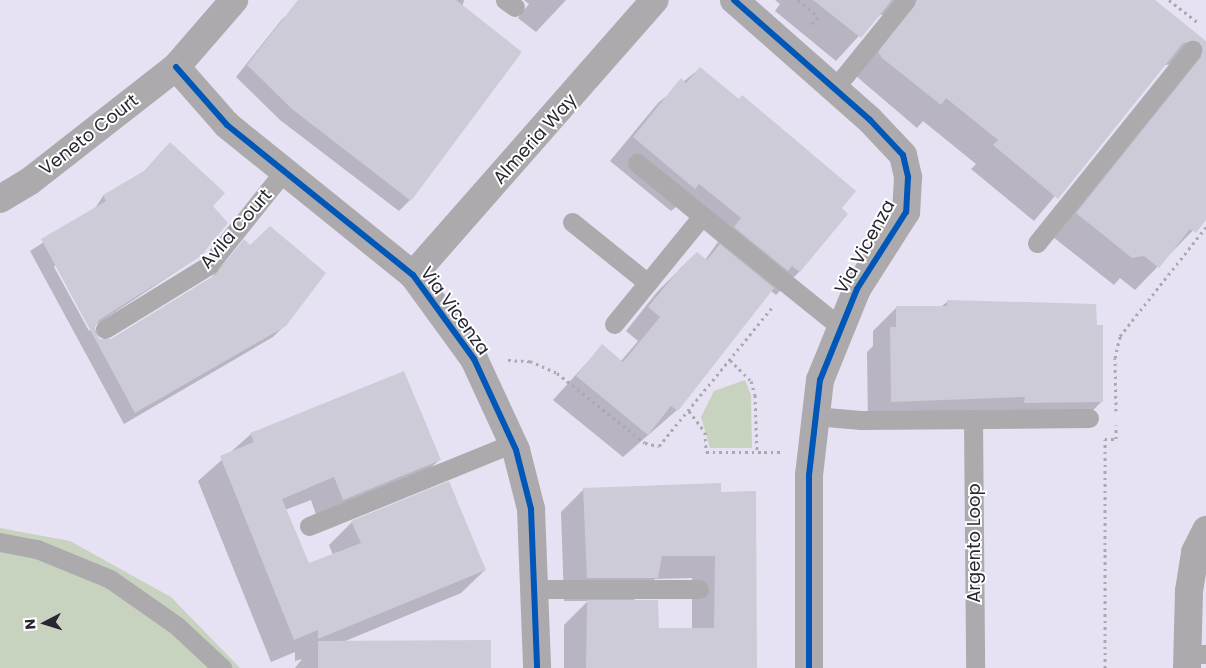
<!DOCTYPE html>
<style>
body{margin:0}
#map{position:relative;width:1206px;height:668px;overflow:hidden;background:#e6e2f3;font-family:Poppins,sans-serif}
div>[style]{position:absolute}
.green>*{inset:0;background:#c8d3bf}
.shadow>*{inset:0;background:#0003}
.building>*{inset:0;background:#cdcbd8}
.path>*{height:3px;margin-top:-1.5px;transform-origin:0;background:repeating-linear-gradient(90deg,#aaa9ad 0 2.5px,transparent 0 6.5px)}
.lane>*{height:19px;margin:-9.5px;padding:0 9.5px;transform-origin:9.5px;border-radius:9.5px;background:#acaaac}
.street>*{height:28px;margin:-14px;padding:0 14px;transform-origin:14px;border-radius:14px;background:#acaaac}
.cycleway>*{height:6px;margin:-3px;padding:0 3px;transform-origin:3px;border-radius:3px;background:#0057b8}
span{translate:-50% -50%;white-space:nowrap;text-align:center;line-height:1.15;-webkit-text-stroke:4px #fff;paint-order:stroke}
.street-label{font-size:18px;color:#282631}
.north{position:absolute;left:20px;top:598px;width:50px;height:50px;-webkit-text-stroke:4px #fff;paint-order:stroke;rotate:265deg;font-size:14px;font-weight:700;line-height:20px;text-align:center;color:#282631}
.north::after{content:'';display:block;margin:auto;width:18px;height:22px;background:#282631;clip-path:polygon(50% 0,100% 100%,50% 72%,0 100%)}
</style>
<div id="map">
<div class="green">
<i style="clip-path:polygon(745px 380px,751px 395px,752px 448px,710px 448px,701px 417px,714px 391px)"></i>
<i style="clip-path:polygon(0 528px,70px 541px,171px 597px,240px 668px,0 668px)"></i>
</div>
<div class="shadow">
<i style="clip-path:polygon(312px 0,464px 0,410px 200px,399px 211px,280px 120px,236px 77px,283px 18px)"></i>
<i style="clip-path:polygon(524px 0,566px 0,536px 32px,518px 18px,529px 4px)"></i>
<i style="clip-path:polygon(775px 0,1153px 0,1206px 42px,1206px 217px,1135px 290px,1120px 278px,1114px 285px,1053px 237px,1176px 64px,1164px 65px,1034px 221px,971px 169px,976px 164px,923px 121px,917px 128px,856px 76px,890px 14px,878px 15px,836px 61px,775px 11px,780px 4px)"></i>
<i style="clip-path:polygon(700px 68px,846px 214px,799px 272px,776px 295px,770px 290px,677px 410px,623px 457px,553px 400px,602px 346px,621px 361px,638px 341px,626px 331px,657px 292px,681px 268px,705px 260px,718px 242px,676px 207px,671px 211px,610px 161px,658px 103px)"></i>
<i style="clip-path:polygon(evenodd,142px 173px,211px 206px,200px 256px,94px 326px,99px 340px,111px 340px,211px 278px,244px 241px,285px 325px,273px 337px,124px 424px,30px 251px,94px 210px,103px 196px,142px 173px,56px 265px,91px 329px,89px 331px,54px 267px,56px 265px)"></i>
<i style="clip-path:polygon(948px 301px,1102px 401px,1079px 425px,868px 425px,867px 352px,873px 346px,873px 331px,896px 308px,941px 307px)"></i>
<i style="clip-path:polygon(251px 434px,439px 460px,416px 483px,319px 523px,311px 500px,285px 510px,308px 565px,333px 555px,329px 545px,352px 522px,485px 570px,461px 593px,343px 642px,489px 668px,295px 668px,302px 659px,295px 661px,295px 652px,271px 662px,198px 481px)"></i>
<i style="clip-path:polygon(evenodd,584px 489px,720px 493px,755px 668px,564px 668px,564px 625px,588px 601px,564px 601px,561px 512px,584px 489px,692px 578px,692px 629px,658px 629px,632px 602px,655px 579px,692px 578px)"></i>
</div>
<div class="building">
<i style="clip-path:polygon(298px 0,456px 0,522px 52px,411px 201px,292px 109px,247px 65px)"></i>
<i style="clip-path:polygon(813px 0,892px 0,861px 38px)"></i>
<i style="clip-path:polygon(917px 0,1155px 0,1206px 41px,1206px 220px,1196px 233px,1190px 229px,1159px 268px,1144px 256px,1132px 258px,1076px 213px,1201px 57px,1199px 42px,1183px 43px,1058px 199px,993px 145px,998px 140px,946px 98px,941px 105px,882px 58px,878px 52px)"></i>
<i style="clip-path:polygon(700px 67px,739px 99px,742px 95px,856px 191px,842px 208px,848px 214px,800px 272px,792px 266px,788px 271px,734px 227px,741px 218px,699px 184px,695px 189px,633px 137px,681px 78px,686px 83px)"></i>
<i style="clip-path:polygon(170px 142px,225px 193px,213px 206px,228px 223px,201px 256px,99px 320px,94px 329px,99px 339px,111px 339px,215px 275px,244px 239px,250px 245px,270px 226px,326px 273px,286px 326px,135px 413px,41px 239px,106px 201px,103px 195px,144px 171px)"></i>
<i style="clip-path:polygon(720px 244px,774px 288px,678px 411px,671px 406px,648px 435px,576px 376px,602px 344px,623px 362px,660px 317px,648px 307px,681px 267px,697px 252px,707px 260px)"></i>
<i style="clip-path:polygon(947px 300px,1096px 304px,1097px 325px,1103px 325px,1103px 402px,1024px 403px,1025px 397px,891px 402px,890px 327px,896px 327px,896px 306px,947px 306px)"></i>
<i style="clip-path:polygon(404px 371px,441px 460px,343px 500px,334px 477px,282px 499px,309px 563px,361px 543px,351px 521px,449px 481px,486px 570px,318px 639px,318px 630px,294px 640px,220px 456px,254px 442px,250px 433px)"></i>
<i style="clip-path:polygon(721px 483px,721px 492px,756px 491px,757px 668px,586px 668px,587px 600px,658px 600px,659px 628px,714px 628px,715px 556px,662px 556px,658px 578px,587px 578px,583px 488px)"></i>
<i style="clip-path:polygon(491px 640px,491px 668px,318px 668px,318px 641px)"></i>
</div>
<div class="path">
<i style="left:798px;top:0;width:26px;rotate:40deg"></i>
<i style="left:818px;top:17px;width:11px;rotate:131deg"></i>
<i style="left:1169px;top:0;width:37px;rotate:38deg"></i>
<i style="left:508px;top:360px;width:22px;rotate:3deg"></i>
<i style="left:530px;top:361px;width:30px;rotate:24deg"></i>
<i style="left:557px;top:373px;width:112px;rotate:38.5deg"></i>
<i style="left:645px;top:443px;width:14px;rotate:12deg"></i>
<i style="left:659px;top:446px;width:181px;rotate:-50.8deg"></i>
<i style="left:730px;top:360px;width:30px;rotate:45deg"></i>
<i style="left:751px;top:381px;width:15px;rotate:74deg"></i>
<i style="left:755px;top:395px;width:57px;rotate:88deg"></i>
<i style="left:689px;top:411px;width:26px;rotate:53deg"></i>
<i style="left:705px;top:432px;width:20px;rotate:87deg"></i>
<i style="left:706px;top:452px;width:74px"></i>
<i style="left:1116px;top:411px;width:53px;rotate:-91.1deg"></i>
<i style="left:1115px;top:358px;width:23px;rotate:-77deg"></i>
<i style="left:1120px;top:336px;width:139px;rotate:-51.7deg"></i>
<i style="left:1105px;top:668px;width:229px;rotate:-90deg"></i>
<i style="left:1105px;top:439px;width:11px"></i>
<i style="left:1116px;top:439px;width:14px;rotate:-90deg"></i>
</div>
<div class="lane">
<i style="left:505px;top:0;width:12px;rotate:35deg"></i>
<i style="left:834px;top:89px;width:114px;rotate:-51deg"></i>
<i style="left:637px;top:163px;width:261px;rotate:38.9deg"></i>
<i style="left:572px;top:222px;width:97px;rotate:38.8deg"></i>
<i style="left:1037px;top:243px;width:248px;rotate:-51.2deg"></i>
<i style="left:614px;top:324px;width:139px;rotate:-50.8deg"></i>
<i style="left:105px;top:329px;width:122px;rotate:-31.6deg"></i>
<i style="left:209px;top:265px;width:120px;rotate:-51.4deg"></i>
<i style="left:814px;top:416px;width:47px;rotate:4.9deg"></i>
<i style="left:861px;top:420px;width:228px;rotate:-0.5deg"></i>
<i style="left:973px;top:419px;width:249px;rotate:89.5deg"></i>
<i style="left:309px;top:526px;width:220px;rotate:-22.1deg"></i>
<i style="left:0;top:542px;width:38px;rotate:11deg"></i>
<i style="left:37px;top:549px;width:79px;rotate:22.3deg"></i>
<i style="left:110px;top:579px;width:82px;rotate:35deg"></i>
<i style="left:177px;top:626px;width:62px;rotate:43deg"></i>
<i style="left:537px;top:589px;width:162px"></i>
<i style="left:1188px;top:654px;width:18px"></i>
</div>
<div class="street">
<i style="left:734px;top:0;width:181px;rotate:41.4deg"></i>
<i style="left:870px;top:120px;width:48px;rotate:46.7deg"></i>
<i style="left:903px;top:155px;width:23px;rotate:77deg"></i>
<i style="left:908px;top:177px;width:35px;rotate:93deg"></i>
<i style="left:906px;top:212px;width:91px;rotate:122.5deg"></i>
<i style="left:857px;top:289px;width:98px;rotate:112.1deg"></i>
<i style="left:820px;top:380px;width:96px;rotate:96.6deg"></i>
<i style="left:809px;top:475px;width:193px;rotate:90deg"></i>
<i style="left:176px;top:67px;width:77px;rotate:48.7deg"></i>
<i style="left:227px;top:125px;width:239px;rotate:38.9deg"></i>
<i style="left:413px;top:275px;width:104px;rotate:54deg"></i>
<i style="left:474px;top:359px;width:100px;rotate:65.2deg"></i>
<i style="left:516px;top:450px;width:61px;rotate:75.7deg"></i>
<i style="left:531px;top:509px;width:159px;rotate:87.8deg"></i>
<i style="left:0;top:199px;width:35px;rotate:-31deg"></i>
<i style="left:30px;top:181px;width:185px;rotate:-38deg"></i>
<i style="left:176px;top:67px;width:89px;rotate:-49.1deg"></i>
<i style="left:413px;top:275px;width:366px;rotate:-48.7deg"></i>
<i style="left:1187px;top:668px;width:77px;rotate:-88.5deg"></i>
<i style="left:1189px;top:591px;width:39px;rotate:-81deg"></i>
<i style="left:1195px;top:552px;width:25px;rotate:-63deg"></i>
</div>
<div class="cycleway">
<i style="left:734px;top:0;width:181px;rotate:41.4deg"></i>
<i style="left:870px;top:120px;width:48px;rotate:46.7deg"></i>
<i style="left:903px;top:155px;width:23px;rotate:77deg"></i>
<i style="left:908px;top:177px;width:35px;rotate:93deg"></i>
<i style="left:906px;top:212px;width:91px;rotate:122.5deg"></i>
<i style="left:857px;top:289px;width:98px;rotate:112.1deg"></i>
<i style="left:820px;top:380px;width:96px;rotate:96.6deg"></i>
<i style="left:809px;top:475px;width:193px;rotate:90deg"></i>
<i style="left:176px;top:67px;width:77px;rotate:48.7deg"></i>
<i style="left:227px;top:125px;width:239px;rotate:38.9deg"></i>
<i style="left:413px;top:275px;width:104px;rotate:54deg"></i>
<i style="left:474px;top:359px;width:100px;rotate:65.2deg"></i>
<i style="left:516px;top:450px;width:61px;rotate:75.7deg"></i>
<i style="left:531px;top:509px;width:159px;rotate:87.8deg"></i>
</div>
<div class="street-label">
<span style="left:89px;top:135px;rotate:-38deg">Veneto Court</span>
<span style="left:535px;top:139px;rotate:-48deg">Almeria Way</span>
<span style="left:236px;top:229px;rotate:-49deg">Avila Court</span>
<span style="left:865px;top:247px;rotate:-61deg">Via Vicenza</span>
<span style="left:455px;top:311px;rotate:54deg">Via Vicenza</span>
<span style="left:974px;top:543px;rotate:-90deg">Argento Loop</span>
</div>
<div class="north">N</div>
</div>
